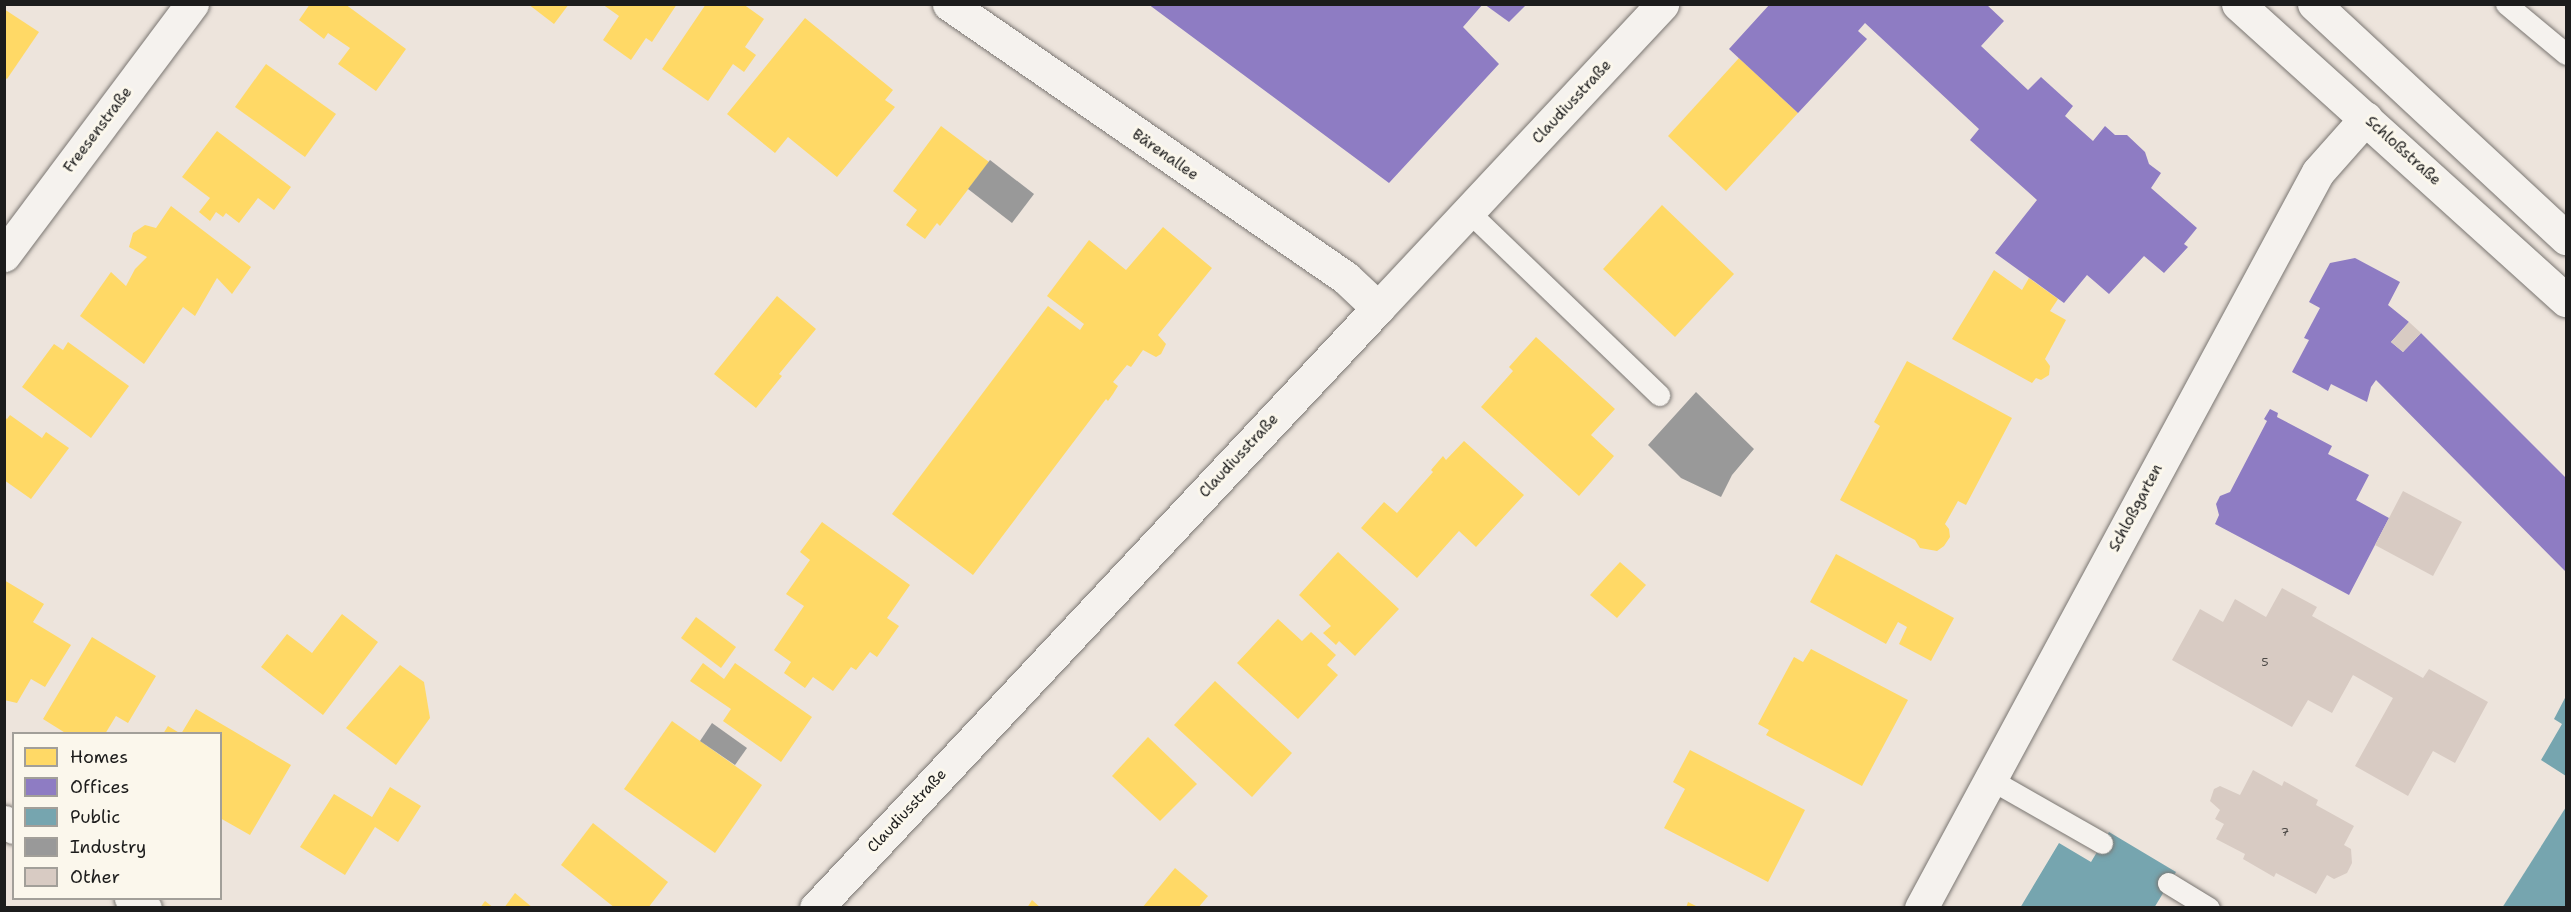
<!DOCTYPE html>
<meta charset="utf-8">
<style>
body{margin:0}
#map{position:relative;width:2571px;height:912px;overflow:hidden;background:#ede4dc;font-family:"Shantell Sans",sans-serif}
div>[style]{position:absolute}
.homes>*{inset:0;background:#ffd966}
.offices>*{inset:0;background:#8e7cc3}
.public>*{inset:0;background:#76a5af}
.industry>*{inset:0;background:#999}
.building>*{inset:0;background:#d8cbc3}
.roads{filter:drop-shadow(0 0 2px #7a7672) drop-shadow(0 0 2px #7a7672)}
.service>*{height:21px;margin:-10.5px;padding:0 10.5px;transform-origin:10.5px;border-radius:10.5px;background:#f5f2ee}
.minor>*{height:33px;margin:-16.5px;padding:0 16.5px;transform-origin:16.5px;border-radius:16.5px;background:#f5f2ee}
.tertiary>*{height:33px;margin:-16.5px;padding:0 16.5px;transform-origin:16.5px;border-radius:16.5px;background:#f5f2ee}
.secondary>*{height:33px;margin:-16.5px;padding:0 16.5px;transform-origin:16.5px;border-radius:16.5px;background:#f5f2ee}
span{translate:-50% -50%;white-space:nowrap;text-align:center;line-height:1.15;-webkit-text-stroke:6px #fbf7ec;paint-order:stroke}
.number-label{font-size:12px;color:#4c4946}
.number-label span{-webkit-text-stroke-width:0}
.street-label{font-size:15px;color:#1c1c1c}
.frame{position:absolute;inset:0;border:6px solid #1c1c1c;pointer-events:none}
.legend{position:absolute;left:12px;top:732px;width:210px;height:168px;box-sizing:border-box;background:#fbf7ec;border:2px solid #a29f99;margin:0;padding:8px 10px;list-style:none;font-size:18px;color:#1c1c1c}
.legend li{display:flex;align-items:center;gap:12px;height:30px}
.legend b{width:30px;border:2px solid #a29f99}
</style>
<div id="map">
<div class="homes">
<i style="clip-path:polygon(310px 4px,345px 4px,406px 49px,376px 91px,338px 64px,350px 48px,328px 33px,324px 39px,299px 20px)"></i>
<i style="clip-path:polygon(528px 4px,569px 4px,554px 24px)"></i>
<i style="clip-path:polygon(602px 4px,677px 4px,652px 42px,646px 38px,631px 60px,603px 40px,619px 16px)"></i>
<i style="clip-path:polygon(706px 4px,743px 4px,764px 19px,745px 47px,756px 55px,744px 72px,733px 64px,708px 101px,662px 69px)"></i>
<i style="clip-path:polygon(4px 9px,39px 32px,7px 79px,4px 77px)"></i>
<i style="clip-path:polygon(805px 18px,893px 90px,885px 100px,895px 107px,837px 177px,788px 137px,775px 153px,727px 114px)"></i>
<i style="clip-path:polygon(1739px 58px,1798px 113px,1726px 191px,1668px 136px)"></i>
<i style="clip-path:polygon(266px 64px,336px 114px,305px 157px,235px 107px)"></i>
<i style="clip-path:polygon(941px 126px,989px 162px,940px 226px,937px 223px,925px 239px,906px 225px,917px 210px,893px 191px)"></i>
<i style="clip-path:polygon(217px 131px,291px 187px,274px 210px,258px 198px,239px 223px,226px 213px,223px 217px,216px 212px,210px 221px,199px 212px,210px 198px,182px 177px)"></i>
<i style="clip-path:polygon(1662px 205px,1734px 274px,1675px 337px,1603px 269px)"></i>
<i style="clip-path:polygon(171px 206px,251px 267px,232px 294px,217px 278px,195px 316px,183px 307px,144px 364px,80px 316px,111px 272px,126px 286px,135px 269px,147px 257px,129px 247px,133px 233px,145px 225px,156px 228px)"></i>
<i style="clip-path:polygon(1163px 227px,1212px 268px,1158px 335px,1166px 344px,1161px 354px,1156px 357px,1143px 350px,1131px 367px,1127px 365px,1113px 382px,1118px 386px,1113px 394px,1108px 401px,1106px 399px,973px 575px,892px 514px,1048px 306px,1080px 330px,1084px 324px,1047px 296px,1089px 240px,1126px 270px)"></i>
<i style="clip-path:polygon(1994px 270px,2022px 290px,2029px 278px,2058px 299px,2050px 311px,2066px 320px,2045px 359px,2050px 366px,2049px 375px,2041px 380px,2036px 378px,2032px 383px,1952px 339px)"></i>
<i style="clip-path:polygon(777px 296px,816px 329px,779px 374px,782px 376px,756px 408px,714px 374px)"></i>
<i style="clip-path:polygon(1536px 337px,1615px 409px,1591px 435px,1614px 456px,1579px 496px,1481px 407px,1513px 371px,1509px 367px)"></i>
<i style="clip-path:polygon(68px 342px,129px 386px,91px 438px,22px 387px,54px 344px,63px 350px)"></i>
<i style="clip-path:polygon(1907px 361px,2012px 418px,1966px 505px,1958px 501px,1945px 524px,1949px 529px,1950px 537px,1944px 546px,1937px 551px,1920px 548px,1915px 540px,1840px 500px,1880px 426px,1874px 422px)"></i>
<i style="clip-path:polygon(10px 415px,42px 438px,46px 432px,69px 448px,31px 499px,4px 480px,4px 417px,7px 419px)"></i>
<i style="clip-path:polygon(1464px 441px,1524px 495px,1476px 547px,1459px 531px,1417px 578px,1361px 528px,1384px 502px,1397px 513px,1433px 472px,1431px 470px,1443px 456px,1446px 460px)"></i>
<i style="clip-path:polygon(822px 522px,910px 585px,887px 618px,899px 626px,877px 657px,870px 652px,856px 670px,851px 667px,833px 691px,813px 677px,805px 688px,784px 673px,791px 662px,774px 650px,804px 606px,786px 594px,810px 560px,800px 552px)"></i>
<i style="clip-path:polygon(1338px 552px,1399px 609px,1355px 656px,1339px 641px,1336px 645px,1323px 633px,1331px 626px,1299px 595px)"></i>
<i style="clip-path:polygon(1836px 554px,1954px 618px,1931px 661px,1899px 644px,1907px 627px,1898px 622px,1886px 644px,1810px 602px)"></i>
<i style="clip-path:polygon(1620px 562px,1646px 585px,1617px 618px,1590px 595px)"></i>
<i style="clip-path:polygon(4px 580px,44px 604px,33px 622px,71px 645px,45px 687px,31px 679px,17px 703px,4px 700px)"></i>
<i style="clip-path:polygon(342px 614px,378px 642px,323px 715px,261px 667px,287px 634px,312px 653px)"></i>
<i style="clip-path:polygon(696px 617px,736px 647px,721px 668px,681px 638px)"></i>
<i style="clip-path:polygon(1278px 619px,1302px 641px,1311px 632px,1336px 655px,1327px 665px,1338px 675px,1298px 719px,1237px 663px)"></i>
<i style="clip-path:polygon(92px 637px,156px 676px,128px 723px,116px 716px,105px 734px,67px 734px,43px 719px)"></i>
<i style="clip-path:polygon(1811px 649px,1908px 700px,1862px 786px,1766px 735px,1769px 730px,1758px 724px,1794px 657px,1803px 662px)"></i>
<i style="clip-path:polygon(703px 663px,724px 679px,735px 663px,812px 717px,781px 762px,723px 721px,731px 709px,690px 681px)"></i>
<i style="clip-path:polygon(400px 665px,424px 682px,430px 718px,396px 765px,346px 728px)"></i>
<i style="clip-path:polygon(1215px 681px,1292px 753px,1252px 797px,1174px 725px)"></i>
<i style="clip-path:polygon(196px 709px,291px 765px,250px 835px,220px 818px,220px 734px,181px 734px)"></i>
<i style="clip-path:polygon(672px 721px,762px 785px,715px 853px,624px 789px)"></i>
<i style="clip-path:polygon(168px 726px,181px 734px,163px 734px)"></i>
<i style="clip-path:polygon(1148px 737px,1197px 784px,1160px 821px,1112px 776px)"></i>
<i style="clip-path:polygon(1690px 750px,1805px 810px,1768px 882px,1664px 828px,1685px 789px,1673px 782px)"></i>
<i style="clip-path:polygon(390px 787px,421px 806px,398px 842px,375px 827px,345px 875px,300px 847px,334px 794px,372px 817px)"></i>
<i style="clip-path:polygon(593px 823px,668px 882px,648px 908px,615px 908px,561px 865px)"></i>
<i style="clip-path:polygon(1175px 868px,1208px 896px,1198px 908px,1142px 908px)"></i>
<i style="clip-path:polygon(515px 893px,533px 908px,504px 908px)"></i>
<i style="clip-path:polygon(1032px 900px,1041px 908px,1027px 908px)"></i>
<i style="clip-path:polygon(485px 901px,494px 908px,480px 908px)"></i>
<i style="clip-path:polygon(1688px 902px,1700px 908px,1686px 908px)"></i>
</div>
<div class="offices">
<i style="clip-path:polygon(1148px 4px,1483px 4px,1463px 27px,1499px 64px,1389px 183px)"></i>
<i style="clip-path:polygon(1484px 4px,1527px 4px,1509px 22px)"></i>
<i style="clip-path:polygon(1770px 4px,1986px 4px,2004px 21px,1981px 46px,2028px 90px,2041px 77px,2073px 106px,2065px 116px,2093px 141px,2105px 126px,2115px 135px,2127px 135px,2145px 152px,2149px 164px,2161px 173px,2151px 188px,2197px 228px,2184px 244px,2188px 247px,2164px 273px,2144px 256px,2109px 294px,2087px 275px,2064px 303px,1995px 253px,2037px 200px,1970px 140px,1979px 129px,1865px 23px,1858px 31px,1867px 39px,1798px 113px,1729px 49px)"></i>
<i style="clip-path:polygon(2355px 258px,2400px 282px,2388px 305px,2409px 322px,2391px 342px,2403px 352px,2421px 333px,2566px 478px,2566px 572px,2376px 380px,2371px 387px,2367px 402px,2331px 384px,2328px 391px,2292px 372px,2309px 340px,2304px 338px,2320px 308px,2309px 302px,2330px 263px)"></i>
<i style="clip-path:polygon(2270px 409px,2278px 413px,2277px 417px,2332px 446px,2328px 454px,2369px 475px,2356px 500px,2389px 518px,2349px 595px,2215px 524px,2219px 515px,2216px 504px,2220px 496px,2230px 492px,2267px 421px,2264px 419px)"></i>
</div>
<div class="public">
<i style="clip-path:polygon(2566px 696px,2566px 776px,2541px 760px,2562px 724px,2554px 719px)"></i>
<i style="clip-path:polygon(2566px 807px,2566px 908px,2502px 908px)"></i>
<i style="clip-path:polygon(2109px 832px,2176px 872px,2154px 908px,2020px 908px,2059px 843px,2091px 862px)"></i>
</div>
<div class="industry">
<i style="clip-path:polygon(990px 160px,1034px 194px,1012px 223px,968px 189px)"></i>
<i style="clip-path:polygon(1696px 392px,1754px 449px,1732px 475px,1721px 497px,1681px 478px,1648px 445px)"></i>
<i style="clip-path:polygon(712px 723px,747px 748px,735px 765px,700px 741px)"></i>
</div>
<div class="building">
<i style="clip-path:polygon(2409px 322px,2421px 333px,2403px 352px,2391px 342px)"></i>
<i style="clip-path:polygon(2403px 491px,2462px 522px,2433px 576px,2375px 545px)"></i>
<i style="clip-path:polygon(2282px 588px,2317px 607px,2312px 616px,2423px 678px,2429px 669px,2488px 702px,2455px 763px,2433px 751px,2408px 796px,2355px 766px,2393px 698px,2353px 675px,2332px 713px,2308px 700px,2292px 727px,2172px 660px,2200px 609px,2223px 622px,2235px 599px,2266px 617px)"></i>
<i style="clip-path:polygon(2253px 770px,2282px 786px,2284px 781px,2318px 800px,2316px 805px,2354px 826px,2344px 845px,2351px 849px,2352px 863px,2347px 873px,2334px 879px,2327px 875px,2316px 894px,2276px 873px,2274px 877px,2243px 859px,2245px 854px,2216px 839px,2224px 824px,2215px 819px,2220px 810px,2210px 801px,2214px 789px,2220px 786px,2240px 795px)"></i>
</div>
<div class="roads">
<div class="service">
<i style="left:2506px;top:4px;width:78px;rotate:39.8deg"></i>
<i style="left:1469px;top:212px;width:264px;rotate:43.9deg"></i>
<i style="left:1990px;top:779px;width:129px;rotate:29.7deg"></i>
<i style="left:2168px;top:883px;width:48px;rotate:31.4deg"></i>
</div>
<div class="minor">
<i style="left:4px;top:255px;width:314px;rotate:-53.2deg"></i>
<i style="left:4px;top:822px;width:11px;rotate:27deg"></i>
<i style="left:131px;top:898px;width:17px;rotate:36deg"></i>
<i style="left:816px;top:908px;width:822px;rotate:-46.87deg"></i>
<i style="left:1921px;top:908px;width:836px;rotate:-61.66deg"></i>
<i style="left:2318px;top:172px;width:72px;rotate:-48.4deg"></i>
</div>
<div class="tertiary">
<i style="left:949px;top:4px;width:482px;rotate:34.6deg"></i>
<i style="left:1346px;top:278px;width:44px;rotate:43.2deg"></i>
<i style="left:1378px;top:308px;width:416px;rotate:-46.9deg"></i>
</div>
<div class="secondary">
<i style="left:2238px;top:4px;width:442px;rotate:42.1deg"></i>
<i style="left:2314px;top:4px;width:344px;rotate:42.9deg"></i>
</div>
</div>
<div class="number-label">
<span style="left:2265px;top:663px">5</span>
<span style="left:2285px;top:833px">7</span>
</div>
<div class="street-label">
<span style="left:1572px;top:102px;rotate:-47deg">Claudiusstraße</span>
<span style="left:98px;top:130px;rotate:-53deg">Freesenstraße</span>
<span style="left:2403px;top:151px;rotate:42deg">Schloßstraße</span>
<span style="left:1165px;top:155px;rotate:35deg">Bärenallee</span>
<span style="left:1239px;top:456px;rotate:-47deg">Claudiusstraße</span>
<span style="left:2136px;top:508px;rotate:-62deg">Schloßgarten</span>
<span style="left:907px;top:811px;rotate:-47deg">Claudiusstraße</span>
</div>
<div class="frame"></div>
<ul class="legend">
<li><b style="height:16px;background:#ffd966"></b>Homes</li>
<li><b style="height:16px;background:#8e7cc3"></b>Offices</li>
<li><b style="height:16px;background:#76a5af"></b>Public</li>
<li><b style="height:16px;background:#999"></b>Industry</li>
<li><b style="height:16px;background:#d8cbc3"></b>Other</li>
</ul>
</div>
